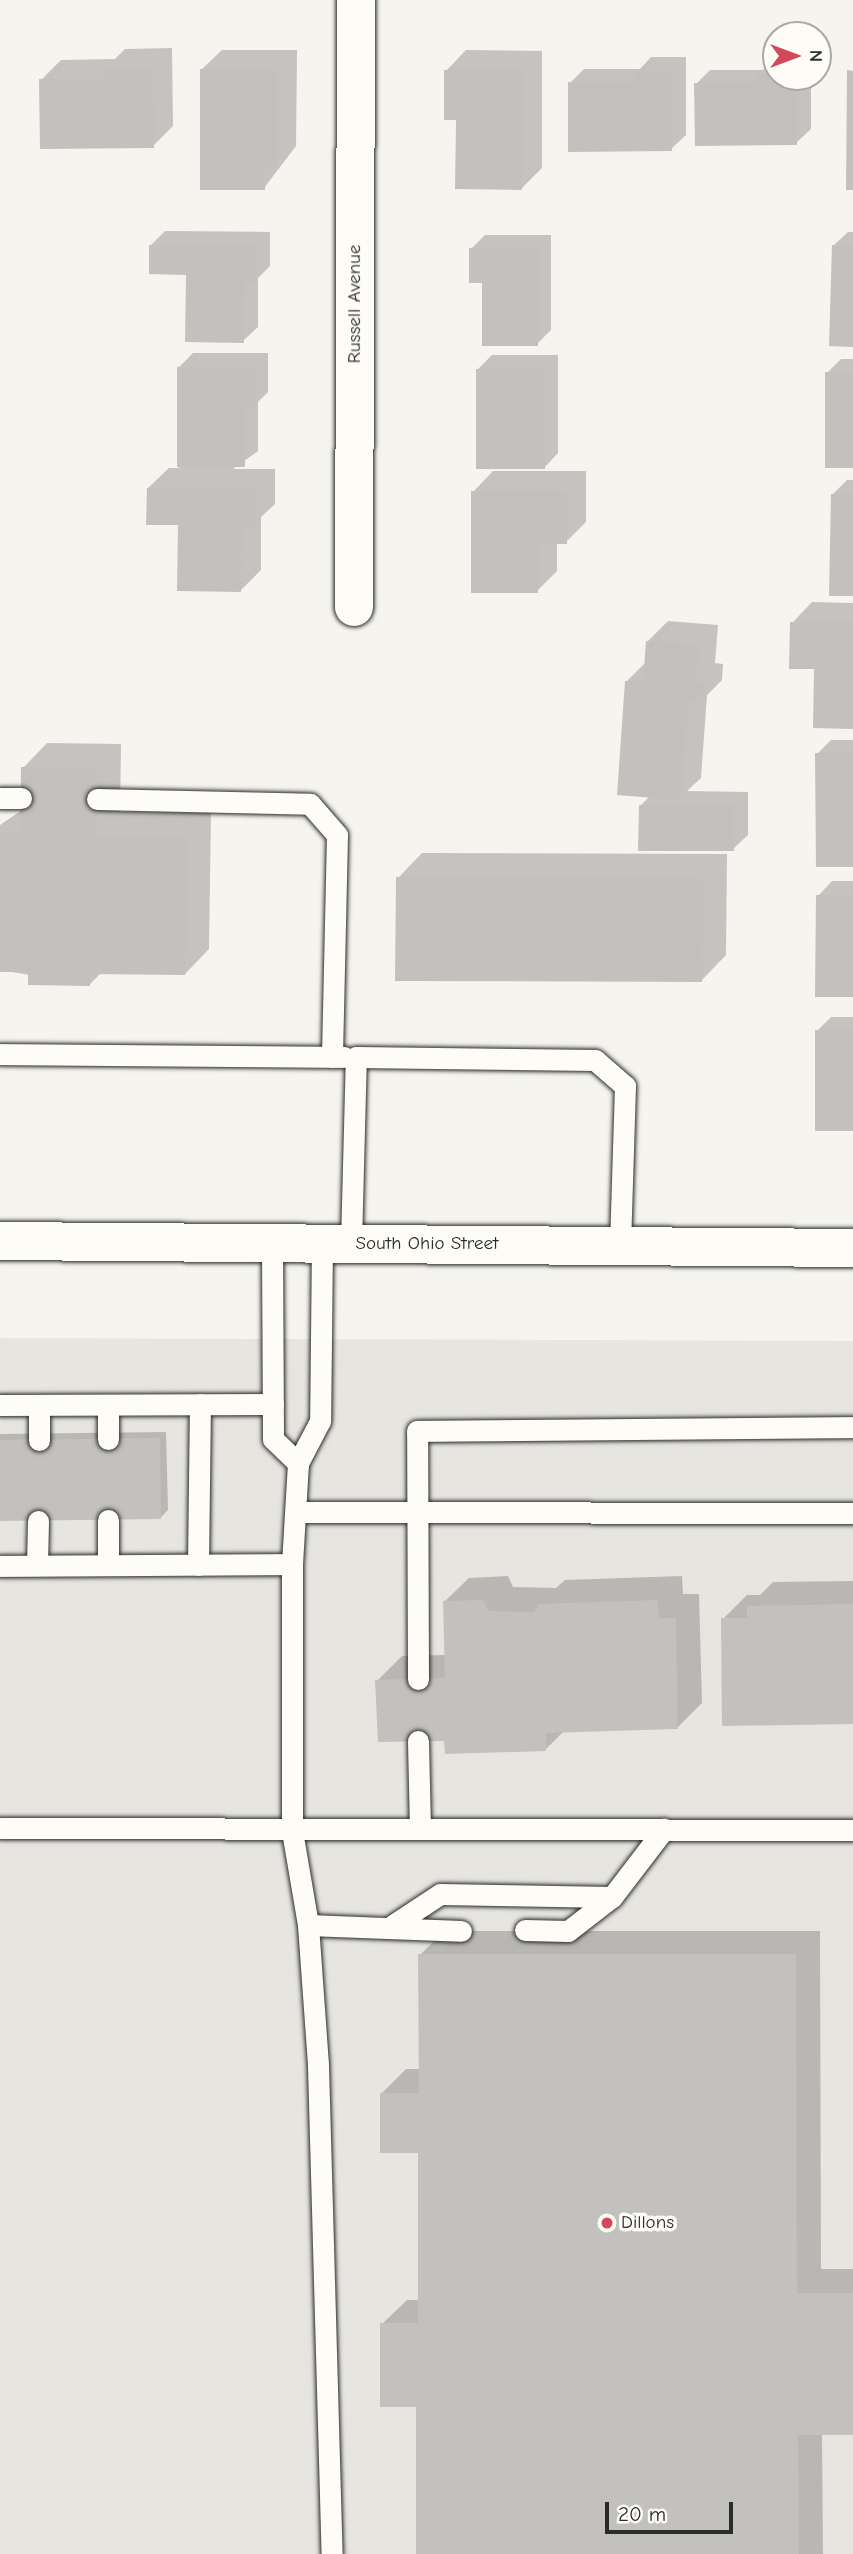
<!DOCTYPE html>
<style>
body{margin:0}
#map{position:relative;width:853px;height:2554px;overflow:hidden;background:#f5f4ef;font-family:"Comic Neue",sans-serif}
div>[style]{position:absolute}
.built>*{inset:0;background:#e6e5e0}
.shadow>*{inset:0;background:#0003}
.building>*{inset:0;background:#c2c1be}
.roads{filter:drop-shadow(0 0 2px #2b2b2b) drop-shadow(0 0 2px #2b2b2b)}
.service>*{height:21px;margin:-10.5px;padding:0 10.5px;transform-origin:10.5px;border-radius:10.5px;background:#fdfcf7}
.minor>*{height:38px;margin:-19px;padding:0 19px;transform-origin:19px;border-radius:19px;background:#fdfcf7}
.secondary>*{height:38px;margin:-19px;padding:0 19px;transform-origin:19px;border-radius:19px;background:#fdfcf7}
.dots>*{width:19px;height:19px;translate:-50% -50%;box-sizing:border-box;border:4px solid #fdfcf7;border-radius:50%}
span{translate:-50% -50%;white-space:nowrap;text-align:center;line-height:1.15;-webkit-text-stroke:7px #fdfcf7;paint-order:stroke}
.street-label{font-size:19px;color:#2b2b2b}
.poi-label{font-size:19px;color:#2b2b2b}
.left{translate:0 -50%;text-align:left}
.north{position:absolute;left:762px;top:21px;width:70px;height:70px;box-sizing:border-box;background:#fdfcf7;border:2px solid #a9a8a5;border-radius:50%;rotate:90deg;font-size:19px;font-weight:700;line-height:28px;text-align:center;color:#2b2b2b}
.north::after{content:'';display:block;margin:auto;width:24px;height:32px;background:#d1495b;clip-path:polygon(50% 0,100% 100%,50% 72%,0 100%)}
.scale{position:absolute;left:605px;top:2502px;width:128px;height:32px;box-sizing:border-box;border:4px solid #2b2b2b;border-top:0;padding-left:9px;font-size:21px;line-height:24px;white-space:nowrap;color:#2b2b2b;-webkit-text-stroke:5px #fdfcf7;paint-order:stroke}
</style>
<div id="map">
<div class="built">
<i style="clip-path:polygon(0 1338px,853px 1341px,853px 2554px,0 2554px)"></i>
</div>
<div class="shadow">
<i style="clip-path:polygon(172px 48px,173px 126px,153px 146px,41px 80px,61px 60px,115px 59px,125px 49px)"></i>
<i style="clip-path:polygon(222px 50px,297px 50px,296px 146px,264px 188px,201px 70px)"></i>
<i style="clip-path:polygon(466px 50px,542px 51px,542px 168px,522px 188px,458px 118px,446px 71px)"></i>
<i style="clip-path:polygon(651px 57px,686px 57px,686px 135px,671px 149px,570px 83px,584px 69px,640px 69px)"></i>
<i style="clip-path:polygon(773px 59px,776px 77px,811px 77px,811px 129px,796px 143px,696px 84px,710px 70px,763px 70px)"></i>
<i style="clip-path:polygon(165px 231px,270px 232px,270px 266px,258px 278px,258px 327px,243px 341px,188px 273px,151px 245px)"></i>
<i style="clip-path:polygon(848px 232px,853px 232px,853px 345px,833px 246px)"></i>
<i style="clip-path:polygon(485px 235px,551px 235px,551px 330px,537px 344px,484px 281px,471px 249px)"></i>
<i style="clip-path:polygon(193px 353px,268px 353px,268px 392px,258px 402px,258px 451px,233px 469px,275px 469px,275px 504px,261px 517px,261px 570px,241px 590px,148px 488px,169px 468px,179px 468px,179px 367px)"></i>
<i style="clip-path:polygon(492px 355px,558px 355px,558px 453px,544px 468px,477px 370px)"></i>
<i style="clip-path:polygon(841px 359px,853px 359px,853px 467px,827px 373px)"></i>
<i style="clip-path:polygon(493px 471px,586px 471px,586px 522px,566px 542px,557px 542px,557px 571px,537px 591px,473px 492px)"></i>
<i style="clip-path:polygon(847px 480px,853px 480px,853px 595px,833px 494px)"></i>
<i style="clip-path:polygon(812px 602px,853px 603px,853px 727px,792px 623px)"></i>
<i style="clip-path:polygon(668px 621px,718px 625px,715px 663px,723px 664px,722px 680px,707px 695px,701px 778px,687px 791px,748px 792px,748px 835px,733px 849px,641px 805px,650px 796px,626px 682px,646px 662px,648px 641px)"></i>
<i style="clip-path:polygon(831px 740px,853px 740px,853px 865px,817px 754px)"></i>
<i style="clip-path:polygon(47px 743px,121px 744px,120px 812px,211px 813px,209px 949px,185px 974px,102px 972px,89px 985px,0 970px,0 825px,22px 810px,23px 768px)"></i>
<i style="clip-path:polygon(422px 853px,727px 854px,726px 955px,702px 980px,398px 878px)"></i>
<i style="clip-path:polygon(832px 881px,853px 881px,853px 996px,818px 896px)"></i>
<i style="clip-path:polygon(831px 1017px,853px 1017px,853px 1129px,817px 1031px)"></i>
<i style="clip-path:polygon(166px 1432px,168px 1510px,161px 1517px,0 1519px,0 1434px)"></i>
<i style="clip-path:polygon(508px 1576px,513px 1587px,556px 1588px,565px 1580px,682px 1576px,683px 1594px,699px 1594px,702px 1703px,678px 1727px,564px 1731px,546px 1749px,446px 1739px,377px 1681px,402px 1656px,446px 1655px,444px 1602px,469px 1578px)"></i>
<i style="clip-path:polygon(853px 1581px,853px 1722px,723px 1619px,747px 1595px,760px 1595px,773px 1582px)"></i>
<i style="clip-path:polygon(444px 1931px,820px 1931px,821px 2269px,853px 2269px,853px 2433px,822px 2433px,823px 2554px,418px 2554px,417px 2405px,382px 2324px,407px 2300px,420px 2300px,420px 2151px,381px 2094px,406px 2069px,420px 2069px,420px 1955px)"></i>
</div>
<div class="building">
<i style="clip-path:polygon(104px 68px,153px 68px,154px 148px,40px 149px,39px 79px,104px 79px)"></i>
<i style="clip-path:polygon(200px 69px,277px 69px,277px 168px,265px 168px,265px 190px,200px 190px)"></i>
<i style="clip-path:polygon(444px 70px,523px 70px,522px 190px,455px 189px,456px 120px,444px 120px)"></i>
<i style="clip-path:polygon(847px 70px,853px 71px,853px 190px,846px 190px)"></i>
<i style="clip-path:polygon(635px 71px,672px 71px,672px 151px,568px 152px,568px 82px,635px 82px)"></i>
<i style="clip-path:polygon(757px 73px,797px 77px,797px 145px,695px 146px,694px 83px,757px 83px)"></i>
<i style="clip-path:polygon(149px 245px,257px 246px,257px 282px,245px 282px,244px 343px,185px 342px,186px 275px,149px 274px)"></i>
<i style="clip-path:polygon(832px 245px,853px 246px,853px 347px,829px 346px)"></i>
<i style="clip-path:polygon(469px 248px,538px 248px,538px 346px,482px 346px,482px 283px,469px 283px)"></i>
<i style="clip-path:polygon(177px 367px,255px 367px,255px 408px,245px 408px,245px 467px,177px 467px)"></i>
<i style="clip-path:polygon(476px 369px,545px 369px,545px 469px,476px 469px)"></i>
<i style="clip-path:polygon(825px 372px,853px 372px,853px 468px,825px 468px)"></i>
<i style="clip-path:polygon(147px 488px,255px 489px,255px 526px,242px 526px,241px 592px,177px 591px,178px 525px,146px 525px)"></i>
<i style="clip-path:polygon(471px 491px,567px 491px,567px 544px,538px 544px,538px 593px,471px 593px)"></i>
<i style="clip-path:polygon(831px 494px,853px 494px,853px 596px,829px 596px)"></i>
<i style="clip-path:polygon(790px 622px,853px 622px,853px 729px,813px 728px,814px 669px,789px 669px)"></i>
<i style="clip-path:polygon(646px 641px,699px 645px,696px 683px,704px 683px,702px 702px,688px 701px,681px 800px,617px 795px,625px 681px,643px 682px)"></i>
<i style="clip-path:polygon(815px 753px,853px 753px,853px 867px,816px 867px)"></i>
<i style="clip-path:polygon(21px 767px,97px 768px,97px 836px,188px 837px,185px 975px,90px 974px,90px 986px,28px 985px,28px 972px,0 972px,0 833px,20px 833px)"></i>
<i style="clip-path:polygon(639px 805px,734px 805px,734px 851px,638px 851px)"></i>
<i style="clip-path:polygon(396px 877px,703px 878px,702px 982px,395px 981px)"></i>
<i style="clip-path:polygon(816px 895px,853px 895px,853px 997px,815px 997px)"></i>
<i style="clip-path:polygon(815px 1030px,853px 1030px,853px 1131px,815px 1131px)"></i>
<i style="clip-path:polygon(160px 1438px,161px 1519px,0 1521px,0 1440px)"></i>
<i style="clip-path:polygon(483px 1600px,488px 1611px,534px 1612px,539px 1604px,658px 1600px,659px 1618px,676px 1618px,678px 1729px,546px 1733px,546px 1751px,445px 1754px,444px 1741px,378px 1742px,375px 1680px,445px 1678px,443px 1601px)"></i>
<i style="clip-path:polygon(853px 1604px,853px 1724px,722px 1726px,721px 1618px,747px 1618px,747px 1606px)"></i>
<i style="clip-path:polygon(418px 1954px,796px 1954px,797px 2293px,853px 2293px,853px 2435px,798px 2435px,799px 2554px,416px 2554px,416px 2407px,380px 2407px,380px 2323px,418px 2323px,418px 2153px,380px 2153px,380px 2093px,419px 2093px)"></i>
</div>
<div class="roads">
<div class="service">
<i style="left:0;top:798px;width:21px"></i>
<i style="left:97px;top:799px;width:213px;rotate:1.3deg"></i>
<i style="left:310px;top:804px;width:41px;rotate:48.9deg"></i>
<i style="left:337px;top:835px;width:222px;rotate:91.3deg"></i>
<i style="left:0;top:1054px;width:344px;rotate:0.5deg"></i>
<i style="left:272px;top:1243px;width:196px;rotate:89.7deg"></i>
<i style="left:273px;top:1439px;width:35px;rotate:44deg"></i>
<i style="left:322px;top:1243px;width:178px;rotate:90.6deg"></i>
<i style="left:320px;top:1421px;width:47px;rotate:117.6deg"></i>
<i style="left:298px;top:1463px;width:101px;rotate:93.4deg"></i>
<i style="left:292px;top:1564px;width:267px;rotate:90deg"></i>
<i style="left:292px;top:1831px;width:95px;rotate:80.3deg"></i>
<i style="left:308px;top:1925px;width:141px;rotate:85.9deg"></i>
<i style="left:318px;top:2066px;width:488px;rotate:88.4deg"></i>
<i style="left:351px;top:1243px;width:186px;rotate:-88.5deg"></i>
<i style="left:356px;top:1057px;width:239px;rotate:0.7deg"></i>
<i style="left:595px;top:1060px;width:40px;rotate:41deg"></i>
<i style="left:625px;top:1086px;width:160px;rotate:91.8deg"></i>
<i style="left:0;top:1405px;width:273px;rotate:-0.2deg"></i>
<i style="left:108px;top:1405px;width:34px;rotate:90deg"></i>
<i style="left:39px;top:1440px;width:35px;rotate:-90deg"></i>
<i style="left:296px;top:1512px;width:557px;rotate:0.1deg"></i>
<i style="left:108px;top:1520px;width:45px;rotate:90deg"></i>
<i style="left:37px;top:1565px;width:44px;rotate:-88.7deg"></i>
<i style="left:198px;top:1565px;width:161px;rotate:-89.3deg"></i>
<i style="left:0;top:1566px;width:292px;rotate:-0.4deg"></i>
<i style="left:418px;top:1679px;width:248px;rotate:-90.2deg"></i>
<i style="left:417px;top:1431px;width:436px;rotate:-0.5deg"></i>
<i style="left:418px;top:1741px;width:87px;rotate:88.7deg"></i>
<i style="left:0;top:1828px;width:853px;rotate:0.13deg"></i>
<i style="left:308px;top:1925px;width:153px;rotate:2.2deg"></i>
<i style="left:393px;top:1925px;width:56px;rotate:-33.4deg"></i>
<i style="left:440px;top:1894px;width:172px;rotate:1deg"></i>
<i style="left:525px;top:1930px;width:43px;rotate:1.3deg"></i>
<i style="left:568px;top:1931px;width:56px;rotate:-37.7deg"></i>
<i style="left:612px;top:1897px;width:86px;rotate:-52.6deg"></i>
</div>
<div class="minor">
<i style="left:354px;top:607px;width:607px;rotate:-89.81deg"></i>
</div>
<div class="secondary">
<i style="left:0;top:1241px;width:853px;rotate:0.47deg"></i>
</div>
</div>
<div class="dots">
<i style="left:607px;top:2223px;background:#d1495b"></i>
</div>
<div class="street-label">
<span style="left:355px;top:304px;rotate:-90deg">Russell Avenue</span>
<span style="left:427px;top:1244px">South Ohio Street</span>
</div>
<div class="poi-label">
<span class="left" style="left:621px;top:2223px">Dillons</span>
</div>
<div class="north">N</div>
<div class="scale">20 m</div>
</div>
